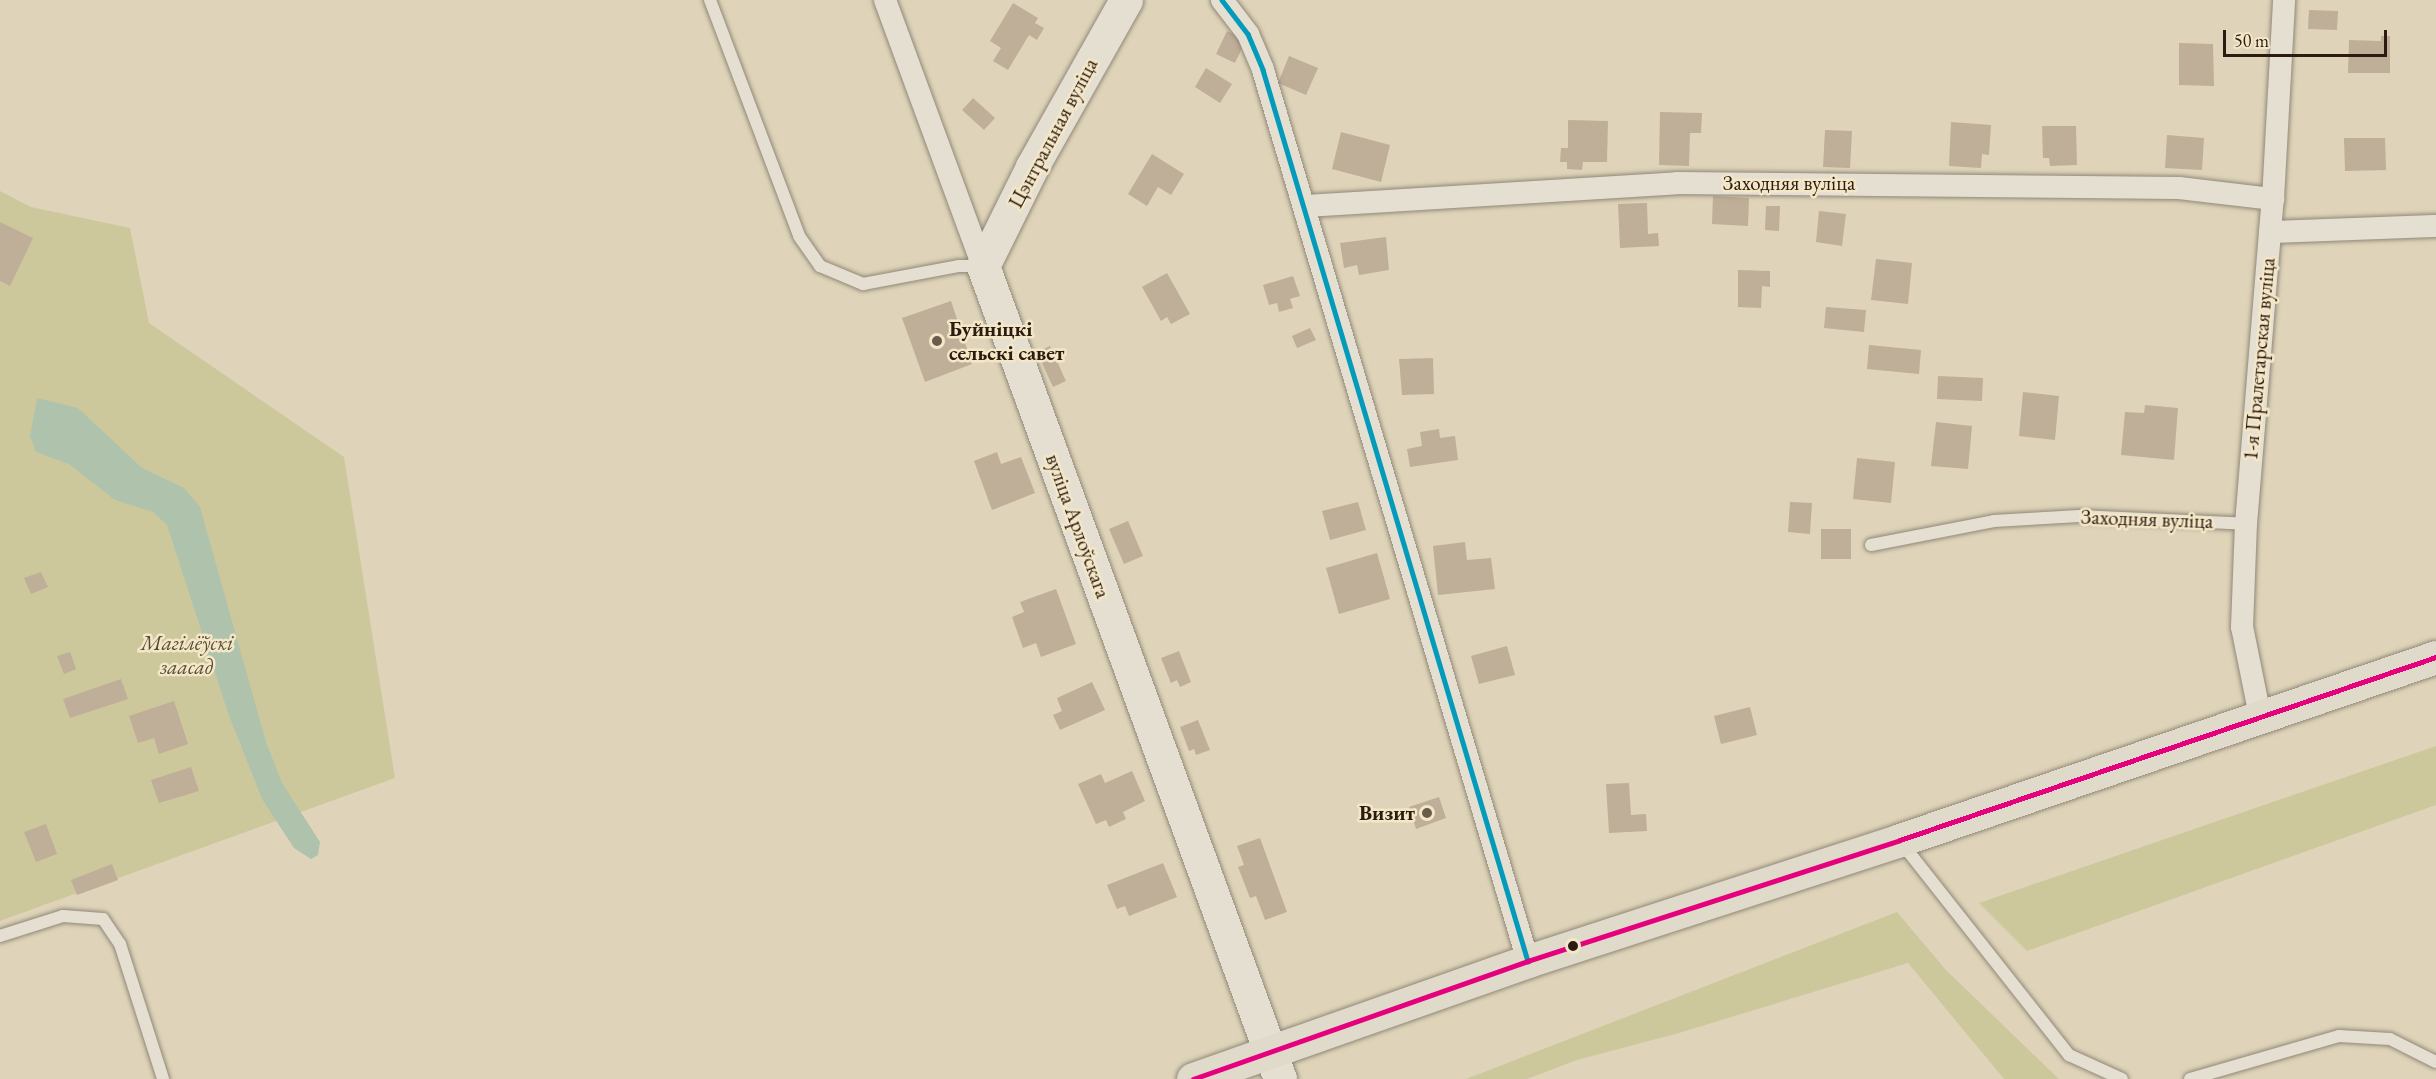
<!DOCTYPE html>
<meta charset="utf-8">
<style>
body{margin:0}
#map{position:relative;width:2436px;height:1079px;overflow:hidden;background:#dfd4b9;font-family:"EB Garamond",serif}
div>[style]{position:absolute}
.green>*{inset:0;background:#cdc89c}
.water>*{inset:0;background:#aec2ac}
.building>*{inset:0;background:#bfae98}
.roads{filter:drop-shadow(0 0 2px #908878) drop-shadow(0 0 2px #908878)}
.lane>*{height:12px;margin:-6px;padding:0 6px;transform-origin:6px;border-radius:6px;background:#e5dfd2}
.street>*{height:22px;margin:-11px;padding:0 11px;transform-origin:11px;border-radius:11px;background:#e5dfd2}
.secondary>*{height:33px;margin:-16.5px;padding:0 16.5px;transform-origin:16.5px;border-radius:16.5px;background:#e5dfd2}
.primary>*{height:33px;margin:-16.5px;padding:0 16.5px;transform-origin:16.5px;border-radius:16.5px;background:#e0dacb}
.bus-1>*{height:4.5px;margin:-2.25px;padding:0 2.25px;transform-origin:2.25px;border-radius:2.25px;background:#049bbb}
.bus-2>*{height:4.5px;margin:-2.25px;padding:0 2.25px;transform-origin:2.25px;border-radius:2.25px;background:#e5007d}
.dots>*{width:16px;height:16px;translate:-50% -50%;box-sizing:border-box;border:3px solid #f4e7c8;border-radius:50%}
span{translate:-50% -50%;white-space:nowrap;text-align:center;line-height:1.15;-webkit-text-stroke:5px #f4e7c8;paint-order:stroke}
.street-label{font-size:21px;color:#2b1b10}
.poi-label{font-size:21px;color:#2b1b10;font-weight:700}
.left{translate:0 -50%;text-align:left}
.right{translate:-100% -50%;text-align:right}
.park-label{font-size:21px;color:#574c33;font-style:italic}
.scale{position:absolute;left:2223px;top:30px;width:164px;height:27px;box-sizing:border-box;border:3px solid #2b1b10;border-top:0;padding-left:8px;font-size:18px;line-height:21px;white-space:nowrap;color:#2b1b10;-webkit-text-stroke:4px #f4e7c8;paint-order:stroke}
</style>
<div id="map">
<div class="green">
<i style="clip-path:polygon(0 191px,31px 207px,130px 228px,149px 323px,344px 457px,395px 778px,0 921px)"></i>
<i style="clip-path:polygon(2436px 746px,2436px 805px,2027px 951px,1979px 903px)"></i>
<i style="clip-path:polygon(1897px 912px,1946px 970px,2059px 1079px,2004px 1079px,1908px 963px,1679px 1033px,1577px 1060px,1527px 1079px,1466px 1079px)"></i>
</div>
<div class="water">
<i style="clip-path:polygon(37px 398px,78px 408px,142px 468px,184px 488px,200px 507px,266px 742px,282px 783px,320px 842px,318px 855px,311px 859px,294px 848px,262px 799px,228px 713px,167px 525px,153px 512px,115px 500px,69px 464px,36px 452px,30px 436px)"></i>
</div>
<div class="building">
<i style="clip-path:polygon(1013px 3px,1038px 18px,1035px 23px,1044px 28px,1037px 40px,1029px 35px,1008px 70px,993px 61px,1001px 48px,990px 41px)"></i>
<i style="clip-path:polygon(2309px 10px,2338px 11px,2337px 30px,2308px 29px)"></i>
<i style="clip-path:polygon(1227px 31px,1246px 40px,1235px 63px,1216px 54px)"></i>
<i style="clip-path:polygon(2381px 36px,2390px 36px,2390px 73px,2348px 73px,2349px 40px,2381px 41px)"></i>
<i style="clip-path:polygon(2179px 43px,2213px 44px,2214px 86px,2179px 85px)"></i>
<i style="clip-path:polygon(1289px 56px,1318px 68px,1306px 95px,1278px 83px)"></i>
<i style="clip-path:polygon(1206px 68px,1232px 84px,1220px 103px,1195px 87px)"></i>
<i style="clip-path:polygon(973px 98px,995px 118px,984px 130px,962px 110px)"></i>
<i style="clip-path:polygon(1660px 112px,1702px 113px,1701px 133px,1690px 133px,1689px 166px,1659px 165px)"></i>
<i style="clip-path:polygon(1568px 120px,1608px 121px,1607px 162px,1583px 162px,1582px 170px,1567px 169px,1567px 162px,1560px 162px,1561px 148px,1568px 148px)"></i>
<i style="clip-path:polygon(1951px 122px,1991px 125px,1989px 155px,1982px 154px,1981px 168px,1949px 166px)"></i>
<i style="clip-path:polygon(2042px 126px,2076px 126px,2077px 165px,2050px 166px,2049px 158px,2043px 158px)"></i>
<i style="clip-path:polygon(1825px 130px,1852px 131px,1850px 168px,1823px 167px)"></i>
<i style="clip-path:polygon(1341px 132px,1390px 145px,1381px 182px,1332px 169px)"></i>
<i style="clip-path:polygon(2167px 135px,2204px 138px,2202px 170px,2165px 168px)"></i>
<i style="clip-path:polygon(2344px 138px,2385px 138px,2386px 170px,2345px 171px)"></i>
<i style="clip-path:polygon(1152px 154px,1184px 174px,1171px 195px,1158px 187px,1147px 206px,1128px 194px)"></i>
<i style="clip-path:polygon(1713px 196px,1749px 198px,1748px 226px,1712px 224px)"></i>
<i style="clip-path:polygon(1647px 203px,1648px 234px,1658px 233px,1659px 246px,1620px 248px,1618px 204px)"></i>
<i style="clip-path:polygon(1766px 206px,1780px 206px,1779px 231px,1765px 230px)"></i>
<i style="clip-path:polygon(1819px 211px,1846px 214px,1842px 246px,1816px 242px)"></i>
<i style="clip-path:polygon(0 222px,33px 238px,10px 286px,0 281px)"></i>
<i style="clip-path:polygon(1386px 237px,1389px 270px,1359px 275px,1357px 265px,1344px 268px,1340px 243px)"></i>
<i style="clip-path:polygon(1876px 259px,1912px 263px,1908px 304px,1871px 300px)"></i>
<i style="clip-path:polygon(1738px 270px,1770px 271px,1770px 287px,1762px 286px,1761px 308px,1738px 307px)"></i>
<i style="clip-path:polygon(1167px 273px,1190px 314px,1171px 324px,1167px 317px,1161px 321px,1142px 287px)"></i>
<i style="clip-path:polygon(1293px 276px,1300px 296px,1290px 299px,1293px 308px,1279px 312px,1277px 303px,1269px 305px,1263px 285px)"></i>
<i style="clip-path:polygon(951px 301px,972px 364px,925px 382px,902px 318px)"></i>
<i style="clip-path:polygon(1826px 307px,1866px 310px,1864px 332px,1824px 328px)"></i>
<i style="clip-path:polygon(1310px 328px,1316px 340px,1297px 348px,1292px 336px)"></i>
<i style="clip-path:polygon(1869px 345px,1921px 350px,1919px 374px,1867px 369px)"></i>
<i style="clip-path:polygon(1050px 346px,1066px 381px,1053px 387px,1037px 352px)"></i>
<i style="clip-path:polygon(1433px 358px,1434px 394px,1402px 395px,1399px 359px)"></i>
<i style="clip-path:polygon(1938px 376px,1983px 378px,1982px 401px,1937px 399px)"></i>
<i style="clip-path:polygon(2023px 392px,2059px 396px,2055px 440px,2019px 436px)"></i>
<i style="clip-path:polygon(2145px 405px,2178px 408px,2174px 460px,2121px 455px,2125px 412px,2144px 413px)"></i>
<i style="clip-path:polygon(1936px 422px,1972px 426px,1968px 469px,1931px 466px)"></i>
<i style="clip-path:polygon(1439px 429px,1440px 438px,1455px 436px,1458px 460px,1410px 467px,1407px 449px,1422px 446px,1420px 432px)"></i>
<i style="clip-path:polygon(997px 452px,1001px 464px,1021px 457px,1035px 493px,992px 510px,974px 461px)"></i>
<i style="clip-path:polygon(1857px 458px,1895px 462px,1891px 503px,1853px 499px)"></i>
<i style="clip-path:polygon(1358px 502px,1366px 530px,1330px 540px,1322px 511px)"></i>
<i style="clip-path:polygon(1790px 502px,1812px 503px,1810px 534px,1788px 532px)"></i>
<i style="clip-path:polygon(1128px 521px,1143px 556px,1124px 564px,1109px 529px)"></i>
<i style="clip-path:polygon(1821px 529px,1851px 529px,1851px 559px,1821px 559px)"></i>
<i style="clip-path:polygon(1465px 542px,1467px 560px,1491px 558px,1495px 589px,1438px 595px,1433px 546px)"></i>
<i style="clip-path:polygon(1377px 553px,1390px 599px,1339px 614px,1326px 568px)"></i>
<i style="clip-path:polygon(41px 572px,48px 587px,31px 594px,24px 578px)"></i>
<i style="clip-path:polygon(1056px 589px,1076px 644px,1041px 657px,1036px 643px,1023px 648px,1012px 617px,1024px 612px,1020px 602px)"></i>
<i style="clip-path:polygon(1507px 646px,1515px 675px,1479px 684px,1471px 656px)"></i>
<i style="clip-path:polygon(1179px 651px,1191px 682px,1180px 687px,1177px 680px,1171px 683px,1161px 658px)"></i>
<i style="clip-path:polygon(70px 652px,76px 669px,64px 674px,57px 656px)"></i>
<i style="clip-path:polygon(121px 679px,128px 699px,70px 718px,63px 699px)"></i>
<i style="clip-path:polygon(1092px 682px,1105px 710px,1060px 730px,1053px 715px,1062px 711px,1057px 698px)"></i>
<i style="clip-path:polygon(174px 701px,188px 744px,159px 754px,154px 738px,138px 743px,129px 716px)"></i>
<i style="clip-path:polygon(1750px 707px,1757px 735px,1721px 744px,1714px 716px)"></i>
<i style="clip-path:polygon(1198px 720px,1210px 750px,1196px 755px,1194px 749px,1189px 751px,1180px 727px)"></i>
<i style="clip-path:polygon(191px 767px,199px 791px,159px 803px,151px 780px)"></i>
<i style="clip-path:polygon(1132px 771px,1145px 801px,1123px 812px,1126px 819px,1109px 827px,1106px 820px,1096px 824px,1078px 784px,1101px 774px,1105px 783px)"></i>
<i style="clip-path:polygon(1629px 783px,1631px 815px,1646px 814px,1647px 831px,1609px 833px,1606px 784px)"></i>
<i style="clip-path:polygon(1439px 797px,1446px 818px,1416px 829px,1409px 807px)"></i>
<i style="clip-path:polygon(46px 824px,57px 854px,36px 862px,24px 832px)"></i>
<i style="clip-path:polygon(1260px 838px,1287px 912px,1265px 920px,1256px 896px,1250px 898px,1238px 867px,1244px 865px,1237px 846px)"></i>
<i style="clip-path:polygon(1163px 863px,1177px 897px,1129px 916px,1125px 906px,1117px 909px,1107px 885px)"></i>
<i style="clip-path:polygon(112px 864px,118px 880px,77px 895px,71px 880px)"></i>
</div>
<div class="roads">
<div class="lane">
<i style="left:710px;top:0;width:252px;rotate:69.3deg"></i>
<i style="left:799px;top:236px;width:37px;rotate:55deg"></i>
<i style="left:820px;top:266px;width:47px;rotate:22.7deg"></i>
<i style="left:863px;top:284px;width:98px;rotate:-10.6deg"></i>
<i style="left:959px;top:266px;width:23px"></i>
<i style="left:1871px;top:545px;width:125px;rotate:-11deg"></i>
<i style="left:1994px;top:521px;width:85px;rotate:-3.4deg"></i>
<i style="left:2079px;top:516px;width:167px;rotate:2.7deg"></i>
<i style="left:1900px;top:841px;width:273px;rotate:51.7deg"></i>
<i style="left:2069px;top:1055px;width:58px;rotate:24.4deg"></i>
<i style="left:0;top:936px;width:66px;rotate:-17.6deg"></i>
<i style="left:63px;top:916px;width:40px;rotate:4.3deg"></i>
<i style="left:103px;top:919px;width:30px;rotate:56deg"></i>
<i style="left:120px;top:944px;width:142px;rotate:72.3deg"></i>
<i style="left:2190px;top:1079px;width:155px;rotate:-16.1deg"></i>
<i style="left:2339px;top:1036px;width:51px;rotate:3.4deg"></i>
<i style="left:2390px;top:1039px;width:51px;rotate:26.6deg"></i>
</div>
<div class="street">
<i style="left:885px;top:0;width:283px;rotate:69.8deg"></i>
<i style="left:1222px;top:0;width:43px;rotate:52.6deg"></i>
<i style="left:1248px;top:34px;width:39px;rotate:67deg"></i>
<i style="left:1263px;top:70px;width:930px;rotate:73.44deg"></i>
<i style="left:1306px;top:206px;width:372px;rotate:-3.5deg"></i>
<i style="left:1677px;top:183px;width:502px;rotate:0.57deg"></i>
<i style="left:2179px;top:188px;width:95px;rotate:6.7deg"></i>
<i style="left:2270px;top:232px;width:166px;rotate:-2.1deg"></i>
<i style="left:2260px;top:716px;width:91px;rotate:-101.4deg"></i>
<i style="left:2242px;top:627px;width:103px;rotate:-87.8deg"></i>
<i style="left:2246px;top:524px;width:326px;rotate:-85.3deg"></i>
<i style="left:2273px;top:199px;width:199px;rotate:-86.8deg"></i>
</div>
<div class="secondary">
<i style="left:1126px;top:0;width:192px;rotate:119.4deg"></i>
<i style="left:1032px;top:167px;width:110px;rotate:116.3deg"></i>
<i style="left:983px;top:266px;width:866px;rotate:69.93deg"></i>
</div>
<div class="primary">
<i style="left:1193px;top:1079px;width:355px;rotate:-19.4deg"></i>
<i style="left:1528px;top:961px;width:391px;rotate:-18deg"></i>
<i style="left:1900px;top:840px;width:566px;rotate:-18.85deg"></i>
</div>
</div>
<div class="bus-1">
<i style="left:1222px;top:0;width:43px;rotate:52.6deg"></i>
<i style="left:1248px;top:34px;width:39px;rotate:67deg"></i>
<i style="left:1263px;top:70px;width:930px;rotate:73.44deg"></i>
</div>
<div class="bus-2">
<i style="left:1193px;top:1079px;width:355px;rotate:-19.4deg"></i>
<i style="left:1528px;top:961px;width:391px;rotate:-18deg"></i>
<i style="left:1900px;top:840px;width:566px;rotate:-18.85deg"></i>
</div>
<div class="dots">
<i style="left:937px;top:341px;background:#6a5c4b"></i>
<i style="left:1427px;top:813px;background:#6a5c4b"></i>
<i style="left:1573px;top:946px;background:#2b1b10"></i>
</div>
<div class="street-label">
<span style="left:1053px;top:133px;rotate:-62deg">Цэнтральная вуліца</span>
<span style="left:1789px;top:183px">Заходняя вуліца</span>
<span style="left:2259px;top:359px;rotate:-85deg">1-я Пралетарская вуліца</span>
<span style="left:2147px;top:519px;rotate:2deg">Заходняя вуліца</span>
<span style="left:1078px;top:526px;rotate:70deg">вуліца Арлоўскага</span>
</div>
<div class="poi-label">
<span class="left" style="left:949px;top:341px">Буйніцкі<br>сельскі савет</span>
<span class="right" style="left:1415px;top:813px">Визит</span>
</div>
<div class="park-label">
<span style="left:187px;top:655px">Магілёўскі<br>заасад</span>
</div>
<div class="scale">50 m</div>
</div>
